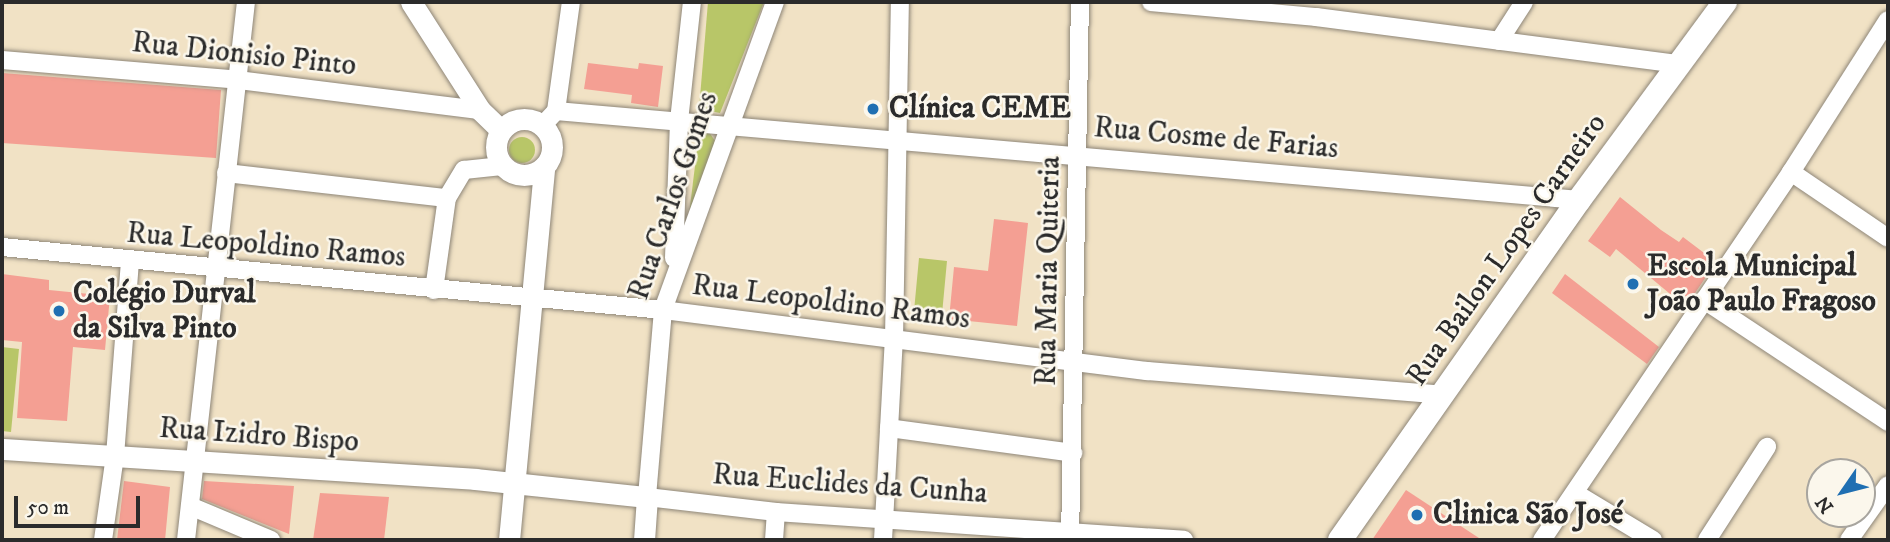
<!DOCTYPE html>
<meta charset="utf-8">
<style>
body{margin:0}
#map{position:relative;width:1890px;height:542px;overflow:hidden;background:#f1e2c5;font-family:"IM FELL DW Pica",serif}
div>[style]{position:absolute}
.green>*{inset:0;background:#b8c668}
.round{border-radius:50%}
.building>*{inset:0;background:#f49f93}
.roads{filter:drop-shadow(0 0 2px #8e8678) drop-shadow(0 0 2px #8e8678)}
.minor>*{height:18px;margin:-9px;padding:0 9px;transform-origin:9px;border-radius:9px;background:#fff}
.tertiary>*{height:21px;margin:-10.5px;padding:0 10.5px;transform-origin:10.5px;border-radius:10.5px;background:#fff}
.tertiary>.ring{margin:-10.5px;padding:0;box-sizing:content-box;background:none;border:21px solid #fff;border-radius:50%}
.secondary>*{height:24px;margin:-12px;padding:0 12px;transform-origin:12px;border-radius:12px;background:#fff}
.dots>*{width:19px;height:19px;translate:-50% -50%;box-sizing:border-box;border:4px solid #fbf7ec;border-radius:50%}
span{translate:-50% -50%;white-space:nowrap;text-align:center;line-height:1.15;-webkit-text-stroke:5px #fbf7ec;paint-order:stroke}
.street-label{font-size:30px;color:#2b2b2b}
.poi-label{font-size:30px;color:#2b2b2b;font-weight:700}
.left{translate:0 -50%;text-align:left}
.frame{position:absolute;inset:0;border:4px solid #2b2b2b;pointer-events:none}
.north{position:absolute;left:1806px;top:458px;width:70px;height:70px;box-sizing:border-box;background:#fbf7ec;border:2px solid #a8a59f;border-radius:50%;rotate:235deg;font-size:19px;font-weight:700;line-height:28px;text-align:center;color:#2b2b2b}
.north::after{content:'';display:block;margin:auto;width:24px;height:32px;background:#1f6fb2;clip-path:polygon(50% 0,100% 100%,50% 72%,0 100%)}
.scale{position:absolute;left:14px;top:496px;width:126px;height:32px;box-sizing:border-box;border:4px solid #2b2b2b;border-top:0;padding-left:9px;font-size:21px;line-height:24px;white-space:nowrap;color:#2b2b2b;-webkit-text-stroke:5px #fbf7ec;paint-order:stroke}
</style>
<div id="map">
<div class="green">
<i style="clip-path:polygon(708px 2px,764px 2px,720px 113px,699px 109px)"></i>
<i style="clip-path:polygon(709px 132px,715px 141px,689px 215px,699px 133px)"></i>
<i class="round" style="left:509px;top:137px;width:26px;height:26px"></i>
<i style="clip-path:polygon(919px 258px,947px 261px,942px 314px,914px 311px)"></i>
<i style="clip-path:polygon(2px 347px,19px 349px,11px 432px,2px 431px)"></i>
</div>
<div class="building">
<i style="clip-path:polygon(588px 63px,638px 69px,639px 63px,663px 66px,658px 107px,631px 103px,632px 95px,584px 89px)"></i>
<i style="clip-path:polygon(2px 73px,221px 90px,216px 158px,2px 143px)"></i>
<i style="clip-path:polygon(1620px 197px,1661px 230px,1679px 242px,1683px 237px,1716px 262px,1689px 302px,1678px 294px,1675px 298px,1616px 249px,1610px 257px,1588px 241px)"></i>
<i style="clip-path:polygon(994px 219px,1028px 223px,1017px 326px,949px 319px,954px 267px,988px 271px)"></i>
<i style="clip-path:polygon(2px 274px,49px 280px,49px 290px,110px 296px,105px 350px,73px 347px,67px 421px,17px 418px,22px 342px,2px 340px)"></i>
<i style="clip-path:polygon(1565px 274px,1659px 347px,1647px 364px,1552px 293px)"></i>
<i style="clip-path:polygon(124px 481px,170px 487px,165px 540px,117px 540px)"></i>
<i style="clip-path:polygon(204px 481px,294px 486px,289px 534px,202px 499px)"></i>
<i style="clip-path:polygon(1406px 490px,1482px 540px,1372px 540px)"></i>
<i style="clip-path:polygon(320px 493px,389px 497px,384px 540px,313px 540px)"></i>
</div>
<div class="roads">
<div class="minor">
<i style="left:775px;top:2px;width:328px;rotate:110deg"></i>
<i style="left:663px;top:310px;width:188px;rotate:94.9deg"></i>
<i style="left:647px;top:497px;width:130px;rotate:6.6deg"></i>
<i style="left:776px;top:512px;width:409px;rotate:3.9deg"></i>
<i style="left:1151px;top:2px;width:166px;rotate:5.2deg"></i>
<i style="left:1316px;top:17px;width:366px;rotate:7.4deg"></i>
<i style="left:1499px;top:41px;width:46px;rotate:-57.3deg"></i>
<i style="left:2px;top:60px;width:237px;rotate:4.8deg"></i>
<i style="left:238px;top:80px;width:244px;rotate:7.1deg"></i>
<i style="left:556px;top:111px;width:1027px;rotate:4.97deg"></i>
<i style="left:542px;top:126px;width:21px;rotate:-47deg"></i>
<i style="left:556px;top:111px;width:110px;rotate:-82.2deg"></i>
<i style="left:1791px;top:172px;width:117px;rotate:34.2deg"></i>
<i style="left:226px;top:173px;width:222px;rotate:6.5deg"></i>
<i style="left:447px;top:198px;width:33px;rotate:-59deg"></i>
<i style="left:464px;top:170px;width:38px;rotate:-6deg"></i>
<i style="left:2px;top:247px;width:664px;rotate:5.44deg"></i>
<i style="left:663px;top:310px;width:488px;rotate:7.2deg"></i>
<i style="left:1147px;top:371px;width:297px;rotate:4.6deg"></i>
<i style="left:674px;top:258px;width:137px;rotate:-87.9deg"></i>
<i style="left:679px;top:121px;width:120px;rotate:-83.8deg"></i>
<i style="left:434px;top:290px;width:93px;rotate:-82deg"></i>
<i style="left:1704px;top:300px;width:221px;rotate:33.5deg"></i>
<i style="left:889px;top:428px;width:186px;rotate:7.7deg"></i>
<i style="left:1575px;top:493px;width:91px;rotate:31.1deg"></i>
<i style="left:190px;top:506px;width:88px;rotate:22.8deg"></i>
<i style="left:103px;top:540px;width:85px;rotate:-81.9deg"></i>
<i style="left:115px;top:456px;width:196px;rotate:-85.6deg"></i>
<i style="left:186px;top:540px;width:541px;rotate:-83.64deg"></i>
<i style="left:774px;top:540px;width:28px;rotate:-86deg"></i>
<i style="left:883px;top:540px;width:201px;rotate:-86.9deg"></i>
<i style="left:894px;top:339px;width:337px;rotate:-89deg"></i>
<i style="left:1070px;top:540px;width:538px;rotate:-88.94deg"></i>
<i style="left:1542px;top:540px;width:444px;rotate:-55.9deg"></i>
<i style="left:1791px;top:172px;width:180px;rotate:-57.5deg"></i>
<i style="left:1707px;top:540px;width:111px;rotate:-57.2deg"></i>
<i style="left:1849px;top:540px;width:67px;rotate:-54.7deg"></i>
</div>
<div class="tertiary">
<i style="left:411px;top:2px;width:128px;rotate:57.4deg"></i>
<i style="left:480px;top:110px;width:29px;rotate:44deg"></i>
<i class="ring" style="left:496px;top:119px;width:35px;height:35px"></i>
<i style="left:2px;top:449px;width:474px;rotate:3.6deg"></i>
<i style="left:475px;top:479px;width:173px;rotate:6deg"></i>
<i style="left:647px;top:497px;width:43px;rotate:94deg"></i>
<i style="left:509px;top:540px;width:375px;rotate:-84.6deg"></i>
</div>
<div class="secondary">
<i style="left:1340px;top:540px;width:416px;rotate:-54.9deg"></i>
<i style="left:1579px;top:200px;width:246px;rotate:-53.6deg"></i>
</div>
</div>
<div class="dots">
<i style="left:873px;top:109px;background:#1f6fb2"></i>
<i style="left:1633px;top:284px;background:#1f6fb2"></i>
<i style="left:59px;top:311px;background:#1f6fb2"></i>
<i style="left:1417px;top:515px;background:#1f6fb2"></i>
</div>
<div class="street-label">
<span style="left:244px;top:55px;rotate:6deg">Rua Dionisio Pinto</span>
<span style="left:1216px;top:139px;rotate:5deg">Rua Cosme de Farias</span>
<span style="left:674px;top:196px;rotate:-71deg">Rua Carlos Gomes</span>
<span style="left:266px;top:246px;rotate:5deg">Rua Leopoldino Ramos</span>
<span style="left:1507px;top:250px;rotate:-55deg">Rua Bailon Lopes Carneiro</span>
<span style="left:1049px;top:271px;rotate:-89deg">Rua Maria Quiteria</span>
<span style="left:831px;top:303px;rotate:7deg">Rua Leopoldino Ramos</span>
<span style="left:259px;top:436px;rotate:4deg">Rua Izidro Bispo</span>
<span style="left:850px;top:485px;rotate:4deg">Rua Euclides da Cunha</span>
</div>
<div class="poi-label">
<span class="left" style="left:889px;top:109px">Clínica CEME</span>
<span class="left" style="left:1647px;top:284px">Escola Municipal<br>João Paulo Fragoso</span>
<span class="left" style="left:73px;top:311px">Colégio Durval<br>da Silva Pinto</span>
<span class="left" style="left:1433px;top:515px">Clinica São José</span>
</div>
<div class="frame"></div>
<div class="north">N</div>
<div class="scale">50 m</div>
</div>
